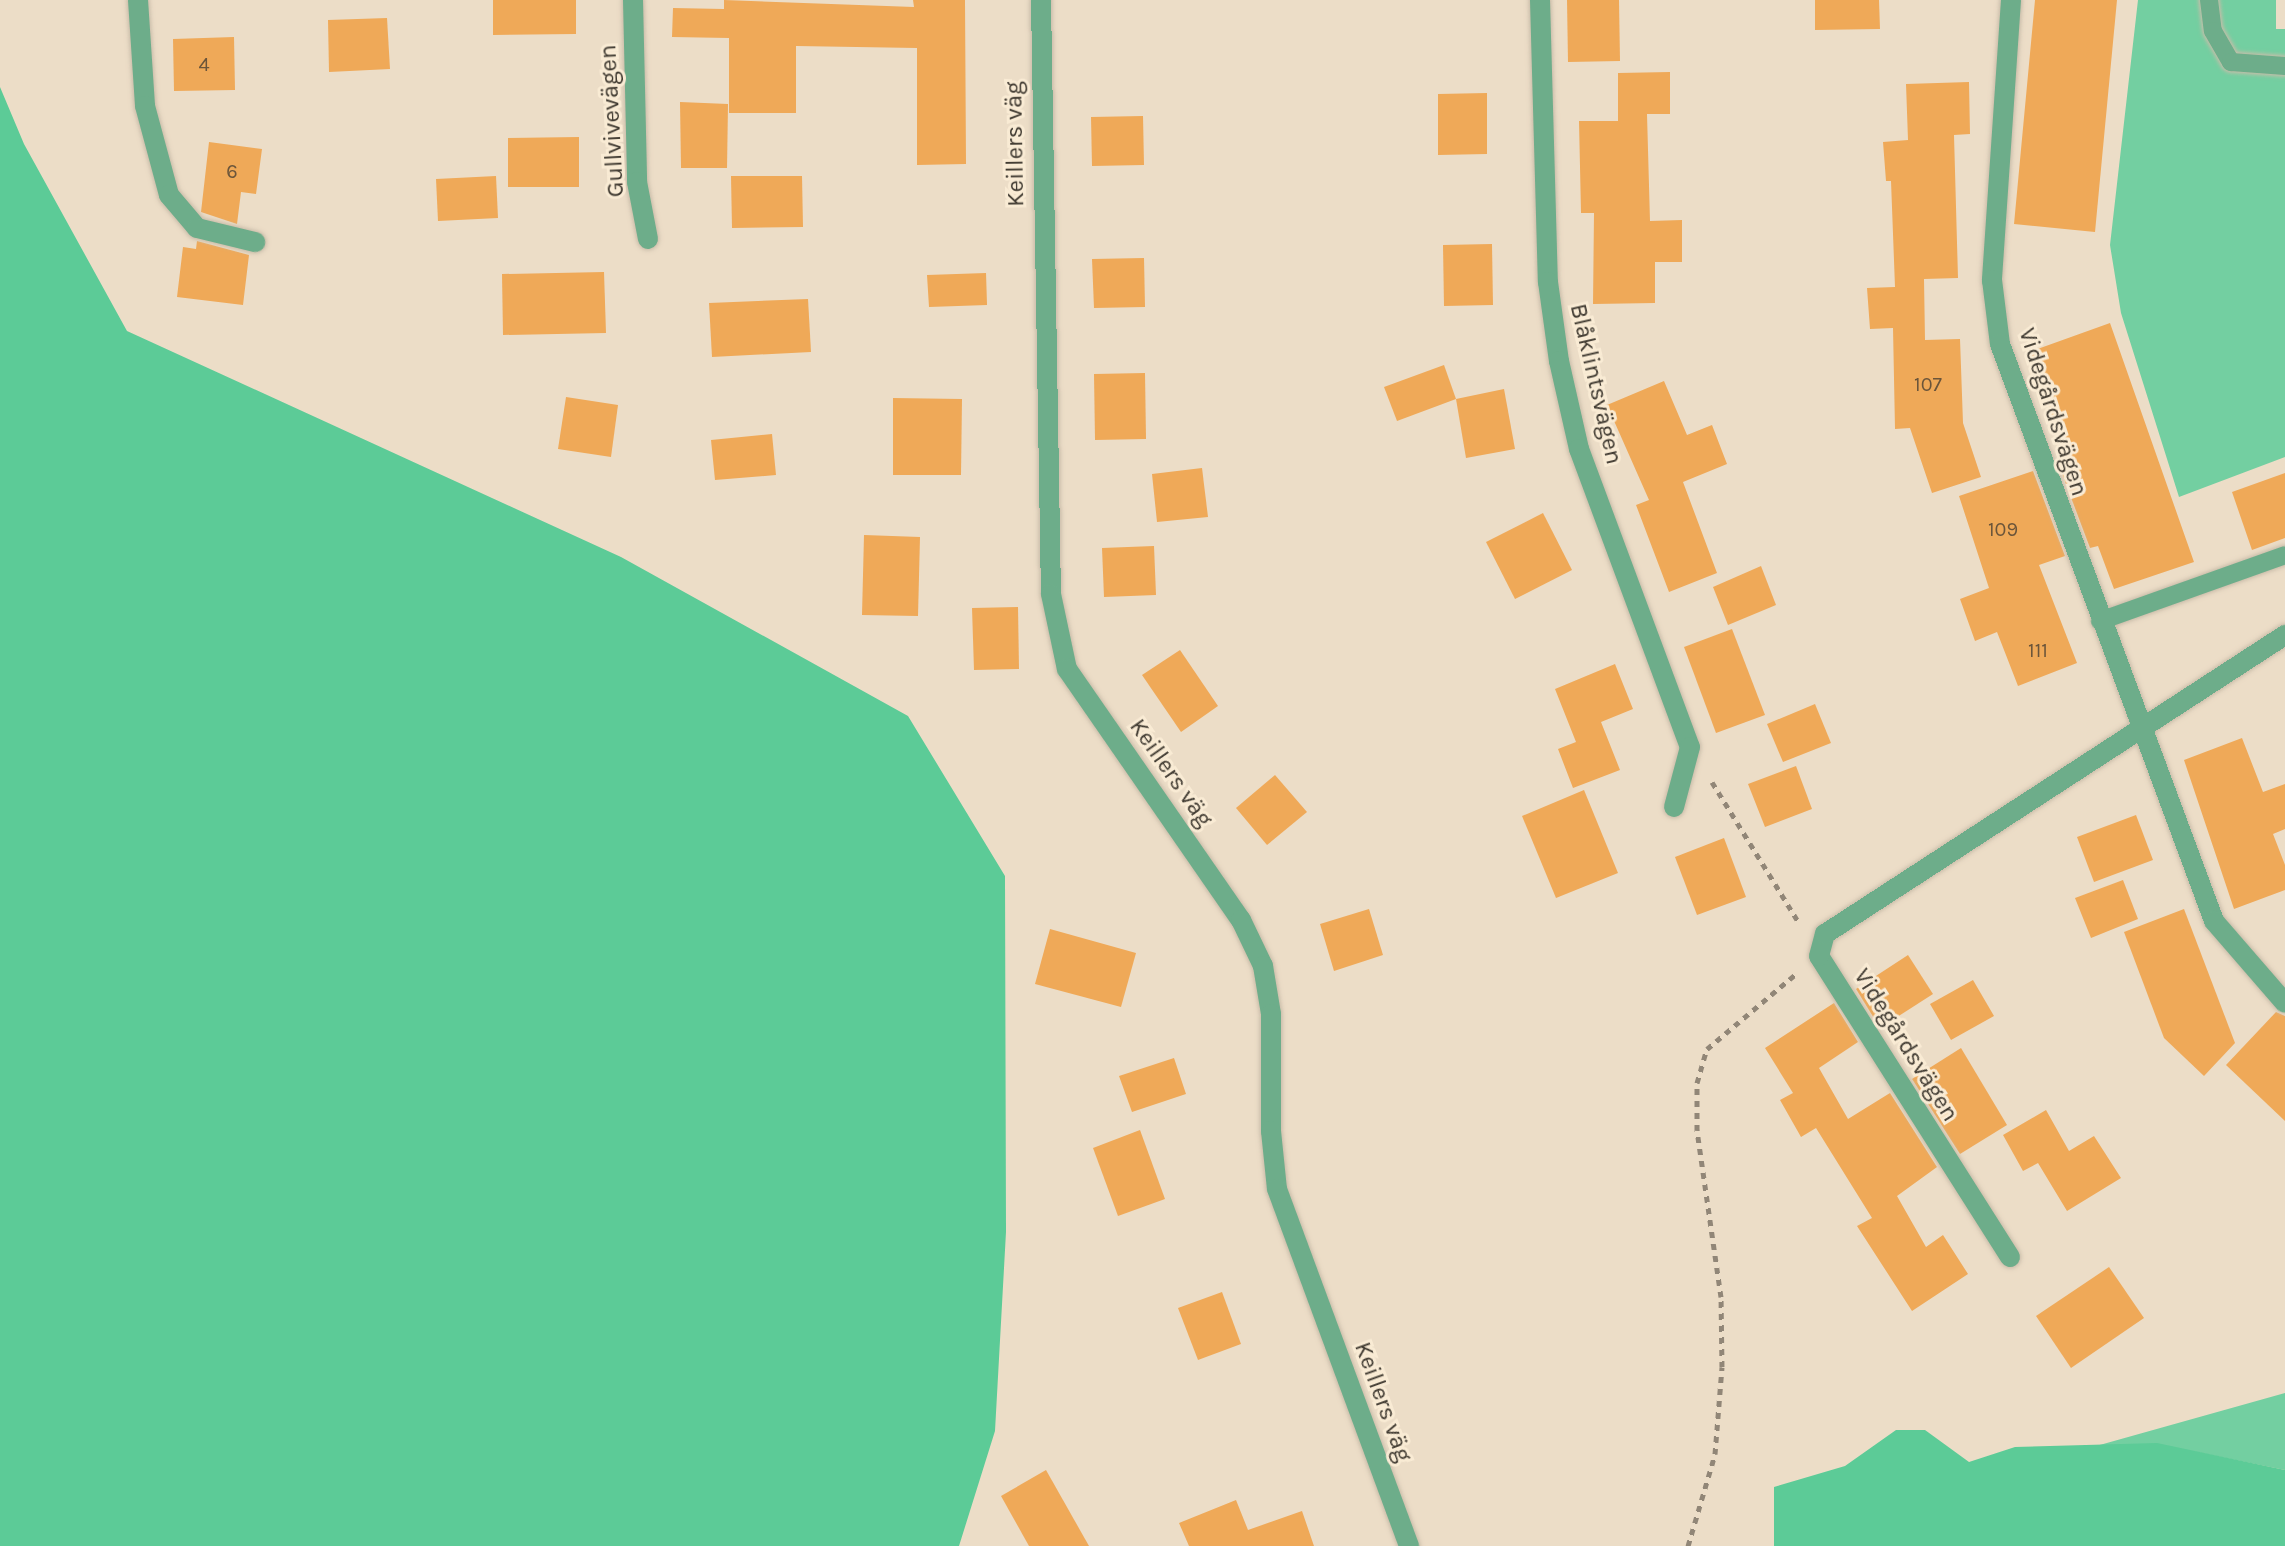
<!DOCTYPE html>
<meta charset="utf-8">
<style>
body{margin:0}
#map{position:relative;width:2285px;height:1546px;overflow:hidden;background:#ecddc7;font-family:Karla,sans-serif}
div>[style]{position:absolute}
.green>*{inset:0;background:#73cfa1}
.forest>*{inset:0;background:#5ccb97}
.building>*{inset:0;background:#efa958}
.path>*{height:5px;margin-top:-2.5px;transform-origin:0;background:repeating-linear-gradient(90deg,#918677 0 6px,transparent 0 12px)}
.roads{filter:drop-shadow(0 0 2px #c9bca9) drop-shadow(0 0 2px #c9bca9)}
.lane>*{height:18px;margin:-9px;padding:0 9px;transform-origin:9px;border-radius:9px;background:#6dad8a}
.street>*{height:20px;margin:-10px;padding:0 10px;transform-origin:10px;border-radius:10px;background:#6dad8a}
span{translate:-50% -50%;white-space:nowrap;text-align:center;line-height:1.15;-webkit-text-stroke:6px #f9ebd4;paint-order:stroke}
.number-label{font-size:20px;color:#6b553a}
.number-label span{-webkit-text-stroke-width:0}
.street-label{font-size:24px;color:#3f3930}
</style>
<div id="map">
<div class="green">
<i style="clip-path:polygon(2138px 0,2276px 0,2276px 29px,2285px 29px,2285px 457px,2179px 497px,2121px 313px,2110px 245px)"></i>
<i style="clip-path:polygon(2285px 1393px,2285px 1470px,2157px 1444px,2089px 1448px)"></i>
</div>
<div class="forest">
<i style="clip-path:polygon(0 87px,24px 144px,127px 331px,621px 557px,908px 716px,1005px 876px,1006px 1232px,995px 1431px,959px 1546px,0 1546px)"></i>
<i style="clip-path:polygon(1896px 1430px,1925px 1430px,1969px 1462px,2015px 1447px,2157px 1443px,2285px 1470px,2285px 1546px,1774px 1546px,1774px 1487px,1845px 1466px)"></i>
</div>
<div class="building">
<i style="clip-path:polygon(493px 0,576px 0,576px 34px,493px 35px)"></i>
<i style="clip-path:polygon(724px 0,914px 7px,913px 0,965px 0,966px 164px,917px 165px,917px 48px,796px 46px,796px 113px,729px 113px,729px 38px,672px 37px,673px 8px,724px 9px)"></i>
<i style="clip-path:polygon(1567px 0,1619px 0,1620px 61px,1568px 62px)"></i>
<i style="clip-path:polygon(1815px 0,1879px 0,1880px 29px,1815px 30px)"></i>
<i style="clip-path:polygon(2035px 0,2117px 0,2095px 232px,2014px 224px)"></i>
<i style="clip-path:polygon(387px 18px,390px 69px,329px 72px,328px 20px)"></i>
<i style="clip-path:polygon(234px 37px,235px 90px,174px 91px,173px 39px)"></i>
<i style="clip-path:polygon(1670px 72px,1670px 114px,1647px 114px,1650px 221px,1682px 220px,1682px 262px,1655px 262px,1655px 303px,1593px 304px,1594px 213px,1581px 213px,1579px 121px,1618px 121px,1618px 73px)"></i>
<i style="clip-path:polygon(1969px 82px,1970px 134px,1954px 135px,1958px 278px,1924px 279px,1925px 340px,1960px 339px,1963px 423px,1981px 477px,1932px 493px,1910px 428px,1895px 429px,1893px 328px,1870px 329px,1867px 288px,1895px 287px,1891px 181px,1886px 181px,1883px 142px,1908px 140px,1906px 84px)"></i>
<i style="clip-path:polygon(1487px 93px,1487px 154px,1438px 155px,1438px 94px)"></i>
<i style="clip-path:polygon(680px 102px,728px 104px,727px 168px,681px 168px)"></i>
<i style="clip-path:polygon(1143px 116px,1144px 165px,1092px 166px,1091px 117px)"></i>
<i style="clip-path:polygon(579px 137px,579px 187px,508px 187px,508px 138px)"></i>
<i style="clip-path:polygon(209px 142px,262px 149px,256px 194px,241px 192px,237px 224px,201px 212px)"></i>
<i style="clip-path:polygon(496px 176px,498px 218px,438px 221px,436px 179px)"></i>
<i style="clip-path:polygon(731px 176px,802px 176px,803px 227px,732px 228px)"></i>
<i style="clip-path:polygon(197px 241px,249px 255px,243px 305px,177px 297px,183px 247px,196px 249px)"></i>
<i style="clip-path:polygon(1492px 244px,1493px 305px,1444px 306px,1443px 245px)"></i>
<i style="clip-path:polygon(1144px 258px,1145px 307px,1094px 308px,1092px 259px)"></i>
<i style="clip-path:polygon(604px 272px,606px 333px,503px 335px,502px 274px)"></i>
<i style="clip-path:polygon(986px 273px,987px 305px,929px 307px,927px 275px)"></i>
<i style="clip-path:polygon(808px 299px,811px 352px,712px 357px,709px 303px)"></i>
<i style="clip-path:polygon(2110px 323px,2194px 562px,2114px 589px,2098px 546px,2090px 548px,2058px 463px,2068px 460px,2029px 352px)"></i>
<i style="clip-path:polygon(1444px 365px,1456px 399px,1397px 421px,1384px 387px)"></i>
<i style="clip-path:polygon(1145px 373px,1146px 439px,1095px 440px,1094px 374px)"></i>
<i style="clip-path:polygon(1664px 381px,1687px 435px,1712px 425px,1727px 464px,1683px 482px,1717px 573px,1669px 592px,1636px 505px,1649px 500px,1607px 405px)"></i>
<i style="clip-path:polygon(1504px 389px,1515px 449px,1466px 458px,1456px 399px)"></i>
<i style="clip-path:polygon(566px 397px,618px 405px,611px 457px,558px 449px)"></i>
<i style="clip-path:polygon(893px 398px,962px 399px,961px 475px,893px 475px)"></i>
<i style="clip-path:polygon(772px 434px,776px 475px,715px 480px,711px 440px)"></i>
<i style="clip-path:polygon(1202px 468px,1208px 517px,1157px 522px,1152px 474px)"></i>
<i style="clip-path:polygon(2033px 471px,2065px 556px,2039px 565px,2077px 663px,2018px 686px,1997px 632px,1975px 641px,1960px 599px,1989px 588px,1959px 496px)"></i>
<i style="clip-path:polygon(2285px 473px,2285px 538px,2252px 550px,2232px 492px)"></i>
<i style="clip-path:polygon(1543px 513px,1572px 570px,1515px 599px,1486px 542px)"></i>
<i style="clip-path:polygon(864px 535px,920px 537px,918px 616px,862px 615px)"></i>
<i style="clip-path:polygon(1154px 546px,1156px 595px,1104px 597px,1102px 548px)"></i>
<i style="clip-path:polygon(1761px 566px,1776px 605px,1728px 625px,1713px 587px)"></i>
<i style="clip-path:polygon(1018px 607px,1019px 669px,974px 670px,972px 608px)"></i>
<i style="clip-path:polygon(1732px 629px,1765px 715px,1716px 733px,1684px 647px)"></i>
<i style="clip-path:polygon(1180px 650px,1218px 706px,1181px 732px,1142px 675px)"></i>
<i style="clip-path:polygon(1615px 664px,1633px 709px,1601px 722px,1620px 770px,1573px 788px,1558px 749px,1576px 742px,1555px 689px)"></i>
<i style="clip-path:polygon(1815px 704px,1831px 743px,1783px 762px,1767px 724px)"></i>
<i style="clip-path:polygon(2242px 738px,2263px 792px,2285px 784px,2285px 829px,2273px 834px,2285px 865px,2285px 890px,2234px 909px,2184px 760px)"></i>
<i style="clip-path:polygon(1796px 766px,1812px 809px,1765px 827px,1748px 784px)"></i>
<i style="clip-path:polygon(1275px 775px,1307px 812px,1267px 845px,1236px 808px)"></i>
<i style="clip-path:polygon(1584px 790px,1618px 873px,1556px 898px,1522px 816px)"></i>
<i style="clip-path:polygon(2136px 815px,2153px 860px,2094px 882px,2077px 837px)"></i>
<i style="clip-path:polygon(1724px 838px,1746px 897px,1697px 915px,1675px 857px)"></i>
<i style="clip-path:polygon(2123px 880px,2138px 919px,2091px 938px,2075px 898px)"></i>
<i style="clip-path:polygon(1369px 909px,1383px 955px,1334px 971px,1320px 924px)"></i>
<i style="clip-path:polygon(2184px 909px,2235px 1043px,2204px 1076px,2164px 1038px,2124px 932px)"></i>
<i style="clip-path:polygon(1050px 929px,1136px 953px,1121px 1007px,1035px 984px)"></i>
<i style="clip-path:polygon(1908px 955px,1933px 994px,1880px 1028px,1856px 989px)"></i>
<i style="clip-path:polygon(1973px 980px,1994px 1016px,1951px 1040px,1930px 1004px)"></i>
<i style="clip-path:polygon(1834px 1003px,1858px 1042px,1819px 1068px,1848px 1119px,1890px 1093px,1937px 1167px,1897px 1196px,1926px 1247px,1943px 1235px,1968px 1274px,1912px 1311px,1857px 1226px,1872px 1218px,1816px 1128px,1801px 1137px,1780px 1100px,1793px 1093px,1765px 1048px)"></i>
<i style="clip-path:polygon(2276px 1012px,2285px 1016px,2285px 1121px,2226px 1065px)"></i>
<i style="clip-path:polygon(1961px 1048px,2007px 1125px,1960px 1154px,1912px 1079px)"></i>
<i style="clip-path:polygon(1174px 1058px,1186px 1094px,1132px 1112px,1119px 1076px)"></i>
<i style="clip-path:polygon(2046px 1110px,2069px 1151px,2094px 1136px,2121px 1178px,2067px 1211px,2038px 1163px,2023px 1171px,2003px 1135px)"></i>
<i style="clip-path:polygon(1140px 1130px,1165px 1199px,1118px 1216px,1093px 1148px)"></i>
<i style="clip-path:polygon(2109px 1267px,2144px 1318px,2071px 1368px,2036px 1316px)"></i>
<i style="clip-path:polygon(1222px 1292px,1241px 1344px,1198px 1360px,1178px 1308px)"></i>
<i style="clip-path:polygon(1046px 1470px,1089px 1546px,1029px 1546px,1001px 1496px)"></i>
<i style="clip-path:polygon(1236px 1500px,1248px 1530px,1302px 1511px,1314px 1546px,1189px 1546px,1179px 1523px)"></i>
</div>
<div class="path">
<i style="left:1712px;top:782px;width:166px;rotate:58.3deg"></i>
<i style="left:1688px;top:1546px;width:96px;rotate:-73.6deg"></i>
<i style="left:1715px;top:1454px;width:87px;rotate:-85.4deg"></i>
<i style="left:1722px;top:1367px;width:70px;rotate:-90.8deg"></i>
<i style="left:1721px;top:1297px;width:169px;rotate:-98.2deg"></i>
<i style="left:1697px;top:1130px;width:47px;rotate:-90deg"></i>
<i style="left:1697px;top:1083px;width:35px;rotate:-74deg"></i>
<i style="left:1707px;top:1049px;width:118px;rotate:-40.2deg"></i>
</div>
<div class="roads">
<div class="lane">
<i style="left:2209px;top:0;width:31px;rotate:83deg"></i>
<i style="left:2213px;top:31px;width:36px;rotate:60deg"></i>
<i style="left:2231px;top:62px;width:54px;rotate:4.2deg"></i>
<i style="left:2100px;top:621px;width:196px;rotate:-19.6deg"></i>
</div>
<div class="street">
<i style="left:138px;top:0;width:106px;rotate:86.2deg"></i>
<i style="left:145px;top:106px;width:92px;rotate:74.9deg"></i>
<i style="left:169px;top:195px;width:43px;rotate:49.7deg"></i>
<i style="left:197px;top:228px;width:60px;rotate:13.6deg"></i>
<i style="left:633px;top:0;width:182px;rotate:88.7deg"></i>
<i style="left:637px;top:182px;width:58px;rotate:79.1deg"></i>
<i style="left:1041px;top:0;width:594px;rotate:89.04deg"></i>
<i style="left:1051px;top:594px;width:77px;rotate:78deg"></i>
<i style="left:1067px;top:669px;width:305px;rotate:55.3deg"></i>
<i style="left:1241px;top:920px;width:51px;rotate:64.4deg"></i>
<i style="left:1263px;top:966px;width:49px;rotate:80.5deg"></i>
<i style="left:1271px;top:1014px;width:117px;rotate:90deg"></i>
<i style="left:1271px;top:1131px;width:58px;rotate:84.1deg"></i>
<i style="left:1277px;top:1189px;width:381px;rotate:69.7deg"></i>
<i style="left:1540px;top:0;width:282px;rotate:88.4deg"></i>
<i style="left:1548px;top:282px;width:80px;rotate:82.1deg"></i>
<i style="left:1559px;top:361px;width:90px;rotate:77.2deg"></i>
<i style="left:1579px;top:449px;width:318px;rotate:69.6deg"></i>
<i style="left:1690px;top:747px;width:62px;rotate:104.9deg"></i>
<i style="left:2011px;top:0;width:281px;rotate:93.9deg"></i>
<i style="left:1992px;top:280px;width:64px;rotate:82.9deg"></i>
<i style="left:2000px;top:344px;width:615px;rotate:69.65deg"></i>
<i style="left:2214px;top:921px;width:108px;rotate:49.1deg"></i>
<i style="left:2010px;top:1257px;width:356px;rotate:-122.4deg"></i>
<i style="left:1819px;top:956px;width:23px;rotate:-75deg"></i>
<i style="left:1825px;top:934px;width:549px;rotate:-33.02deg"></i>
</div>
</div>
<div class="number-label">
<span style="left:204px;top:64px">4</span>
<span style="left:232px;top:171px">6</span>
<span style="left:1928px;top:384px">107</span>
<span style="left:2003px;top:529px">109</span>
<span style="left:2038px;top:650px">111</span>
</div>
<div class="street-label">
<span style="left:612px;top:121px;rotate:-93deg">Gullvivevägen</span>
<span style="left:1015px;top:144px;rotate:-91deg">Keillers väg</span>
<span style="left:1596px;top:384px;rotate:77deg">Blåklintsvägen</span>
<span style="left:2053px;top:412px;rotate:72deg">Videgårdsvägen</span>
<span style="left:1171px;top:773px;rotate:55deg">Keillers väg</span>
<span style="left:1906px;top:1045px;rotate:58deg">Videgårdsvägen</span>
<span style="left:1383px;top:1402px;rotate:70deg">Keillers väg</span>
</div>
</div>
